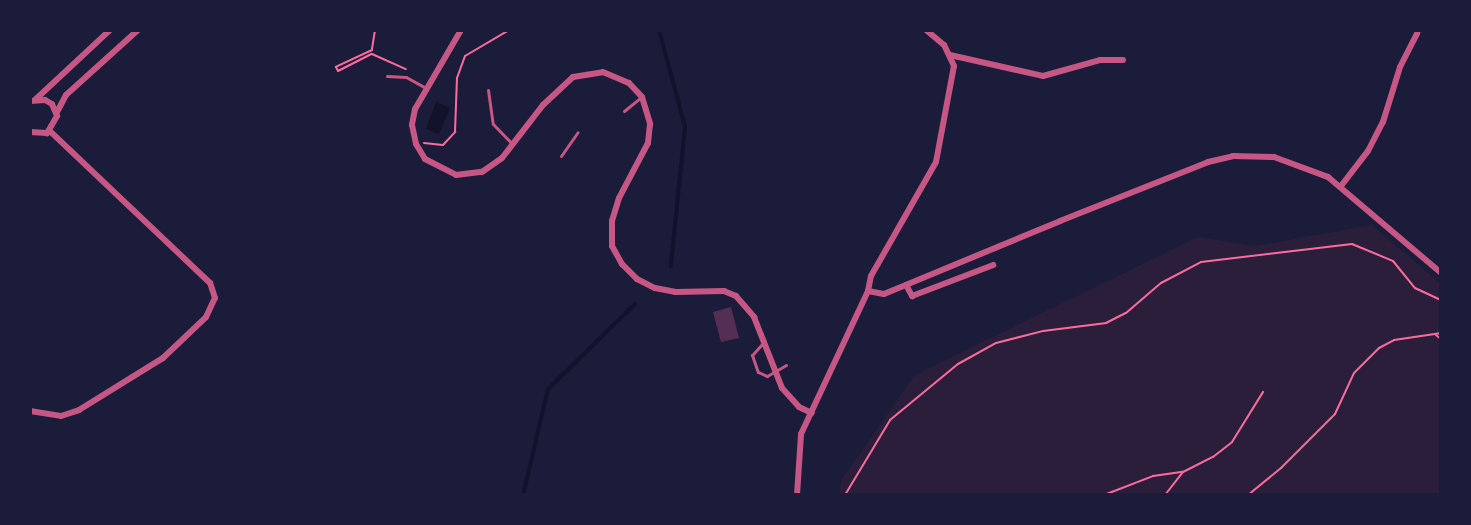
<!DOCTYPE html>
<style>
body{margin:0}
#map{position:relative;width:1471px;height:525px;overflow:hidden;background:#1b1b3a;font-family:"PT Sans",sans-serif}
div>[style]{position:absolute}
.green>*{inset:0;background:#2a1e3b}
.water>*{inset:0;background:#12122b}
.stream>*{height:4px;margin:-2px;padding:0 2px;transform-origin:2px;border-radius:2px;background:#12122b}
.building>*{inset:0;background:#542f53}
.path>*{height:2px;margin:-1px;padding:0 1px;transform-origin:1px;border-radius:1px;background:#ff6b9d}
.service>*{height:3px;margin:-1.5px;padding:0 1.5px;transform-origin:1.5px;border-radius:1.5px;background:#c65784}
.minor>*{height:6px;margin:-3px;padding:0 3px;transform-origin:3px;border-radius:3px;background:#c65784}
span{translate:-50% -50%;white-space:nowrap;text-align:center;line-height:1.15;-webkit-text-stroke:4.5px #1b1b3a;paint-order:stroke}
.frame{position:absolute;inset:0;border:32px solid #1b1b3a;pointer-events:none}
</style>
<div id="map">
<div class="green">
<i style="clip-path:polygon(1372px 225px,1441px 284px,1441px 495px,839px 495px,842px 479px,915px 375px,1198px 237px,1256px 246px)"></i>
</div>
<div class="water">
<i style="clip-path:polygon(436px 102px,450px 108px,439px 134px,426px 129px)"></i>
</div>
<div class="stream">
<i style="left:659px;top:30px;width:100px;rotate:75deg"></i>
<i style="left:685px;top:127px;width:140px;rotate:95.8deg"></i>
<i style="left:523px;top:495px;width:109px;rotate:-76.7deg"></i>
<i style="left:548px;top:389px;width:122px;rotate:-44.3deg"></i>
</div>
<div class="building">
<i style="clip-path:polygon(731px 307px,739px 338px,721px 342px,713px 312px)"></i>
</div>
<div class="path">
<i style="left:375px;top:30px;width:20px;rotate:99deg"></i>
<i style="left:372px;top:50px;width:40px;rotate:155deg"></i>
<i style="left:336px;top:67px;width:4px;rotate:63deg"></i>
<i style="left:338px;top:71px;width:38px;rotate:-27deg"></i>
<i style="left:372px;top:54px;width:37px;rotate:24deg"></i>
<i style="left:424px;top:143px;width:19px;rotate:6deg"></i>
<i style="left:443px;top:145px;width:18px;rotate:-47deg"></i>
<i style="left:455px;top:132px;width:54px;rotate:-87.9deg"></i>
<i style="left:457px;top:78px;width:23px;rotate:-70deg"></i>
<i style="left:465px;top:56px;width:51px;rotate:-30.6deg"></i>
<i style="left:1436px;top:335px;width:6px;rotate:39deg"></i>
<i style="left:845px;top:495px;width:87px;rotate:-59deg"></i>
<i style="left:890px;top:420px;width:88px;rotate:-39.5deg"></i>
<i style="left:958px;top:364px;width:43px;rotate:-28.9deg"></i>
<i style="left:996px;top:343px;width:49px;rotate:-14.3deg"></i>
<i style="left:1043px;top:331px;width:64px;rotate:-7.2deg"></i>
<i style="left:1106px;top:323px;width:22px;rotate:-27deg"></i>
<i style="left:1126px;top:313px;width:46px;rotate:-40.6deg"></i>
<i style="left:1161px;top:283px;width:45px;rotate:-27.7deg"></i>
<i style="left:1201px;top:262px;width:152px;rotate:-6.8deg"></i>
<i style="left:1352px;top:244px;width:44px;rotate:22.5deg"></i>
<i style="left:1393px;top:261px;width:35px;rotate:51deg"></i>
<i style="left:1415px;top:288px;width:29px;rotate:25deg"></i>
<i style="left:1104px;top:495px;width:53px;rotate:-21.2deg"></i>
<i style="left:1153px;top:476px;width:30px;rotate:-8deg"></i>
<i style="left:1183px;top:472px;width:34px;rotate:-27deg"></i>
<i style="left:1213px;top:457px;width:24px;rotate:-38deg"></i>
<i style="left:1232px;top:442px;width:59px;rotate:-58.2deg"></i>
<i style="left:1165px;top:495px;width:29px;rotate:-52deg"></i>
<i style="left:1248px;top:495px;width:43px;rotate:-39.3deg"></i>
<i style="left:1281px;top:468px;width:76px;rotate:-45deg"></i>
<i style="left:1335px;top:414px;width:45px;rotate:-65.1deg"></i>
<i style="left:1354px;top:373px;width:35px;rotate:-45deg"></i>
<i style="left:1379px;top:348px;width:17px;rotate:-28deg"></i>
<i style="left:1394px;top:340px;width:48px;rotate:-8.5deg"></i>
</div>
<div class="service">
<i style="left:387px;top:76px;width:19px;rotate:3deg"></i>
<i style="left:406px;top:77px;width:23px;rotate:29deg"></i>
<i style="left:488px;top:90px;width:34px;rotate:82deg"></i>
<i style="left:493px;top:124px;width:28px;rotate:46deg"></i>
<i style="left:624px;top:111px;width:22px;rotate:-39deg"></i>
<i style="left:561px;top:156px;width:29px;rotate:-55deg"></i>
<i style="left:762px;top:344px;width:15px;rotate:132deg"></i>
<i style="left:752px;top:355px;width:18px;rotate:71deg"></i>
<i style="left:758px;top:372px;width:10px;rotate:24deg"></i>
<i style="left:767px;top:376px;width:22px;rotate:-30deg"></i>
</div>
<div class="minor">
<i style="left:461px;top:30px;width:91px;rotate:120.2deg"></i>
<i style="left:415px;top:109px;width:16px;rotate:101deg"></i>
<i style="left:412px;top:125px;width:19px;rotate:78deg"></i>
<i style="left:416px;top:144px;width:17px;rotate:59deg"></i>
<i style="left:425px;top:159px;width:35px;rotate:27deg"></i>
<i style="left:456px;top:175px;width:26px;rotate:-7deg"></i>
<i style="left:482px;top:172px;width:24px;rotate:-35deg"></i>
<i style="left:502px;top:158px;width:67px;rotate:-52.3deg"></i>
<i style="left:543px;top:105px;width:41px;rotate:-43deg"></i>
<i style="left:573px;top:77px;width:30px;rotate:-9deg"></i>
<i style="left:603px;top:72px;width:28px;rotate:23deg"></i>
<i style="left:629px;top:83px;width:19px;rotate:47deg"></i>
<i style="left:642px;top:97px;width:28px;rotate:73deg"></i>
<i style="left:650px;top:124px;width:19px;rotate:96deg"></i>
<i style="left:648px;top:143px;width:62px;rotate:117.8deg"></i>
<i style="left:619px;top:198px;width:24px;rotate:107deg"></i>
<i style="left:612px;top:221px;width:25px;rotate:90deg"></i>
<i style="left:612px;top:246px;width:21px;rotate:61deg"></i>
<i style="left:622px;top:264px;width:21px;rotate:45deg"></i>
<i style="left:637px;top:279px;width:20px;rotate:27deg"></i>
<i style="left:655px;top:288px;width:20px;rotate:11deg"></i>
<i style="left:675px;top:292px;width:49px;rotate:-1.2deg"></i>
<i style="left:724px;top:291px;width:13px;rotate:23deg"></i>
<i style="left:736px;top:296px;width:28px;rotate:49deg"></i>
<i style="left:754px;top:317px;width:76px;rotate:68.5deg"></i>
<i style="left:782px;top:388px;width:25px;rotate:48deg"></i>
<i style="left:799px;top:407px;width:14px;rotate:25deg"></i>
<i style="left:950px;top:55px;width:95px;rotate:12.7deg"></i>
<i style="left:1043px;top:76px;width:59px;rotate:-15.7deg"></i>
<i style="left:1100px;top:60px;width:23px"></i>
<i style="left:36px;top:99px;width:101px;rotate:-43deg"></i>
<i style="left:30px;top:101px;width:15px;rotate:-4deg"></i>
<i style="left:45px;top:100px;width:8px;rotate:30deg"></i>
<i style="left:52px;top:104px;width:13px;rotate:67deg"></i>
<i style="left:57px;top:116px;width:20px;rotate:120deg"></i>
<i style="left:47px;top:133px;width:17px;rotate:-177deg"></i>
<i style="left:57px;top:112px;width:19px;rotate:-62deg"></i>
<i style="left:66px;top:95px;width:97px;rotate:-42.1deg"></i>
<i style="left:1341px;top:186px;width:44px;rotate:-52.4deg"></i>
<i style="left:1368px;top:151px;width:33px;rotate:-63deg"></i>
<i style="left:1383px;top:122px;width:58px;rotate:-72.8deg"></i>
<i style="left:1400px;top:67px;width:38px;rotate:-63deg"></i>
<i style="left:906px;top:285px;width:13px;rotate:61deg"></i>
<i style="left:912px;top:296px;width:87px;rotate:-20.9deg"></i>
<i style="left:868px;top:291px;width:16px;rotate:11deg"></i>
<i style="left:884px;top:294px;width:191px;rotate:-22.5deg"></i>
<i style="left:1060px;top:221px;width:159px;rotate:-21.7deg"></i>
<i style="left:1208px;top:162px;width:26px;rotate:-13deg"></i>
<i style="left:1233px;top:156px;width:41px;rotate:1.4deg"></i>
<i style="left:1274px;top:157px;width:58px;rotate:20.3deg"></i>
<i style="left:1328px;top:177px;width:148px;rotate:40.3deg"></i>
<i style="left:30px;top:411px;width:31px;rotate:9deg"></i>
<i style="left:61px;top:416px;width:19px;rotate:-18deg"></i>
<i style="left:79px;top:410px;width:99px;rotate:-31.8deg"></i>
<i style="left:163px;top:358px;width:59px;rotate:-43.6deg"></i>
<i style="left:206px;top:317px;width:21px;rotate:-65deg"></i>
<i style="left:215px;top:298px;width:16px;rotate:-108deg"></i>
<i style="left:210px;top:283px;width:221px;rotate:-136.5deg"></i>
<i style="left:797px;top:495px;width:61px;rotate:-86.2deg"></i>
<i style="left:801px;top:434px;width:158px;rotate:-64.9deg"></i>
<i style="left:868px;top:291px;width:15px;rotate:-79deg"></i>
<i style="left:871px;top:276px;width:131px;rotate:-60.3deg"></i>
<i style="left:936px;top:162px;width:98px;rotate:-79.4deg"></i>
<i style="left:954px;top:66px;width:23px;rotate:-115deg"></i>
<i style="left:944px;top:45px;width:23px;rotate:-140deg"></i>
</div>
<div class="frame"></div>
</div>
